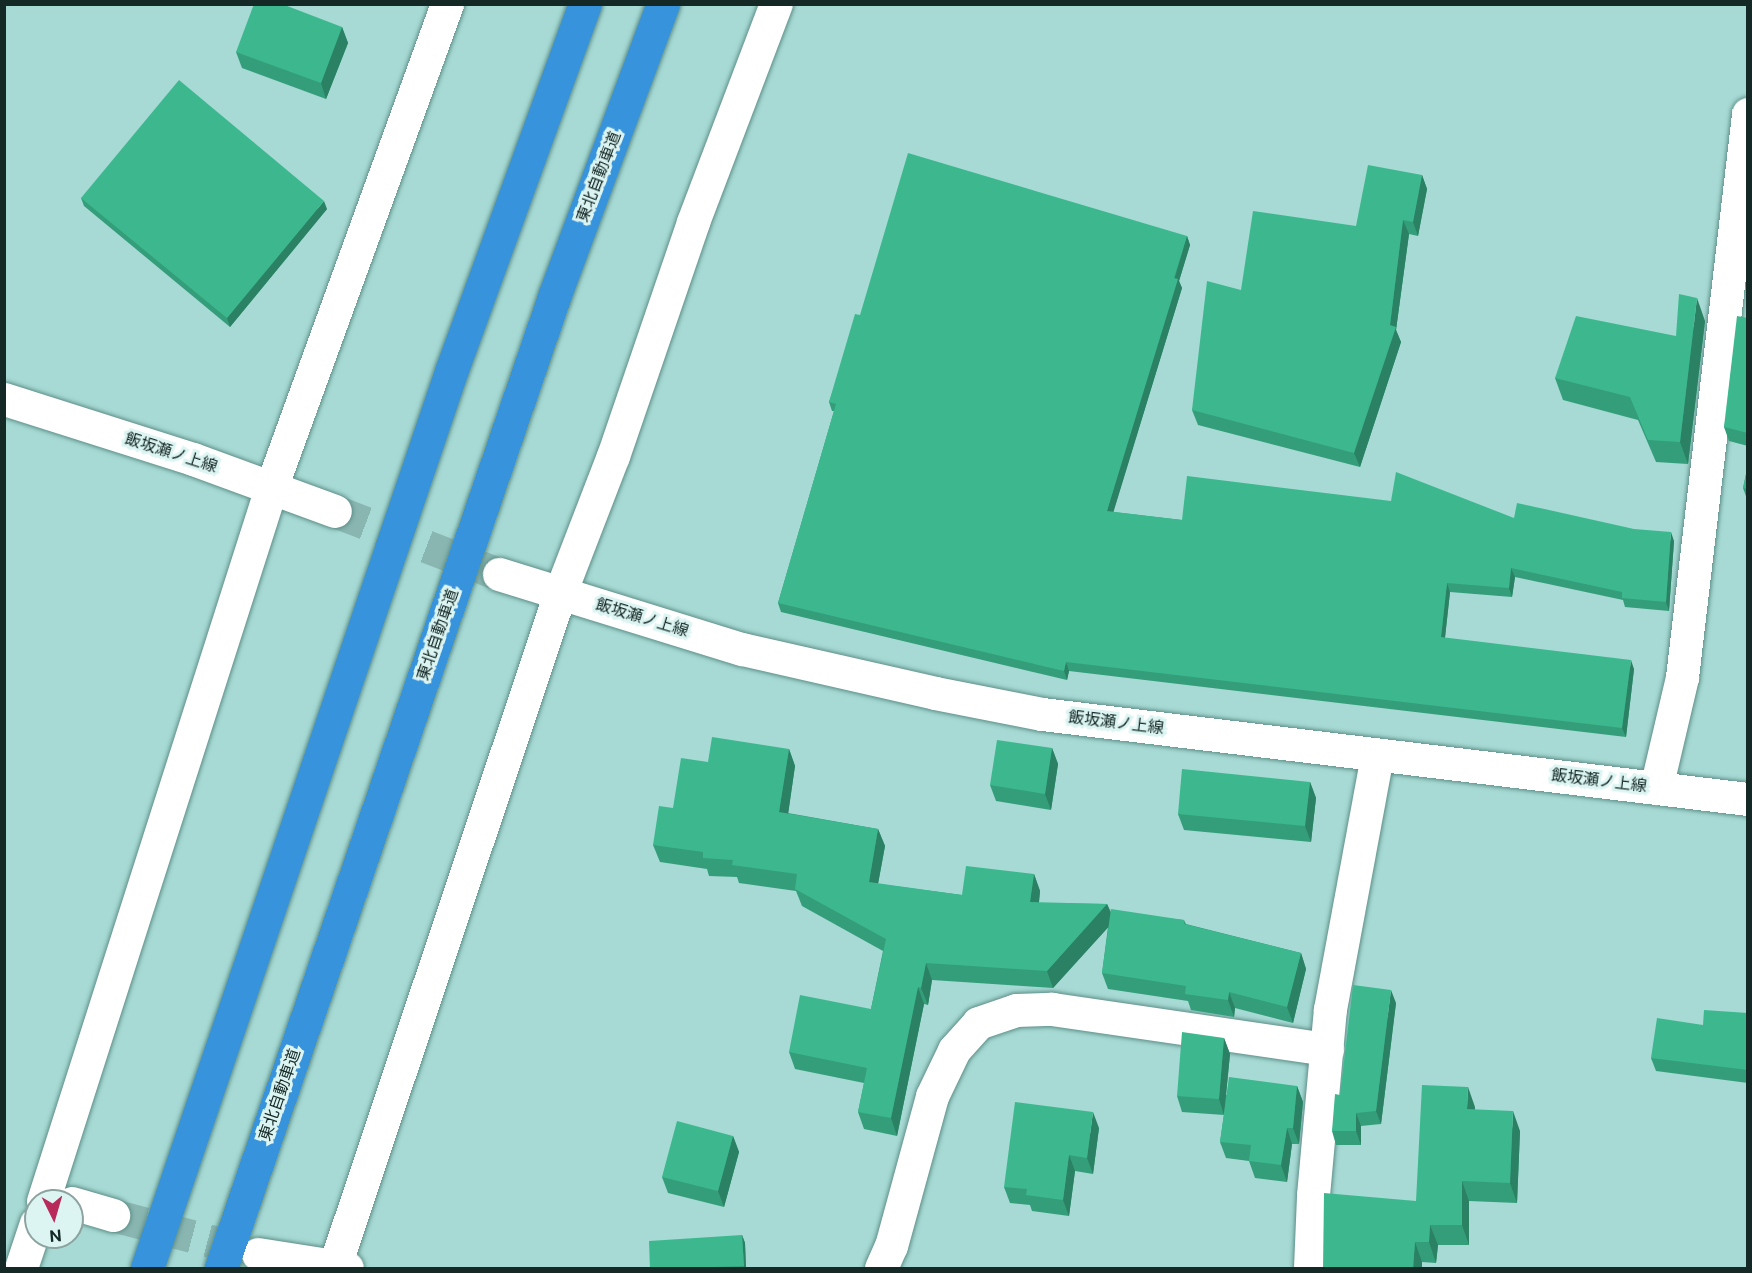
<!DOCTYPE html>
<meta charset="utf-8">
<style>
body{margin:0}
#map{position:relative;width:1752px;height:1273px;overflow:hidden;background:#a7dad4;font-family:"Public Sans","Noto Sans JP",sans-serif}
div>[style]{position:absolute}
.street-tunnel>*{height:33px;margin-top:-16.5px;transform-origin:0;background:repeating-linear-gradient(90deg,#8ab6b1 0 33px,transparent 0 49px)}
.secondary-tunnel>*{height:33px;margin-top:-16.5px;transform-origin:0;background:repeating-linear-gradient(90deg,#8ab6b1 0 33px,transparent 0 49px)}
.roads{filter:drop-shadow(0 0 2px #5e8f89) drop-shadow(0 0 2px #5e8f89)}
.street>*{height:33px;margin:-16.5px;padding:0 16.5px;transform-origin:16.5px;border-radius:16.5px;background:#fff}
.secondary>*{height:33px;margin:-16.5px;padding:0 16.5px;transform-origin:16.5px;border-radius:16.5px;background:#fff}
.highway>*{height:33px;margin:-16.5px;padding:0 16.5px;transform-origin:16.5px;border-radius:16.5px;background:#3793dc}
.wall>*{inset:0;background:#349e7a}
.shaded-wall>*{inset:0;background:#2b8163}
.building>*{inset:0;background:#3db88e}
span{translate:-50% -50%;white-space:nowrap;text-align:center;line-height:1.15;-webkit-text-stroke:6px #dcf5f2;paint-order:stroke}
.street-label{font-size:16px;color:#142826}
.frame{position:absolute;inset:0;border:6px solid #142826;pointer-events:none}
.north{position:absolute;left:24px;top:1189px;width:60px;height:60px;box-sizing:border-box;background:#dcf5f2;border:2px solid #8ca3a0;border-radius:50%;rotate:175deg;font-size:16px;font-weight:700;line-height:24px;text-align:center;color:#142826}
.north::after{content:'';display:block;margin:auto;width:21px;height:27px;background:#b82a59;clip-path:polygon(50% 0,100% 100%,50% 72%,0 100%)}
</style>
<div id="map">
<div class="street-tunnel">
<i style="left:113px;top:1215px;width:148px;rotate:14.9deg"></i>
</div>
<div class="secondary-tunnel">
<i style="left:335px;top:511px;width:176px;rotate:21deg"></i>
</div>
<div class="roads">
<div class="street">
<i style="left:1656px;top:788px;width:114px;rotate:-76.8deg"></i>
<i style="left:1682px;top:677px;width:567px;rotate:-83.31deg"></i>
<i style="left:43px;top:1201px;width:749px;rotate:-72.27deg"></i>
<i style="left:271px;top:488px;width:515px;rotate:-70.02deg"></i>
<i style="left:72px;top:1203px;width:43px;rotate:16.3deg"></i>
<i style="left:258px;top:1254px;width:90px;rotate:8.9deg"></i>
<i style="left:21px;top:1268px;width:47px;rotate:-71.6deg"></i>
<i style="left:334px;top:1268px;width:712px;rotate:-71.49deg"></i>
<i style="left:560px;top:593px;width:147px;rotate:-68.9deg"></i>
<i style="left:613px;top:456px;width:247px;rotate:-71.1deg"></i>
<i style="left:693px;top:222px;width:233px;rotate:-69.2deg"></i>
<i style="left:881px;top:1268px;width:24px;rotate:-66deg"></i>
<i style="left:891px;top:1246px;width:156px;rotate:-74.7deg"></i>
<i style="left:932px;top:1096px;width:51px;rotate:-64.4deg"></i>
<i style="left:954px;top:1050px;width:36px;rotate:-48deg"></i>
<i style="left:978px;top:1023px;width:40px;rotate:-18.9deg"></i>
<i style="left:1016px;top:1010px;width:36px;rotate:-2deg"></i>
<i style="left:1052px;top:1009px;width:278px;rotate:8.3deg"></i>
<i style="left:1310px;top:1268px;width:73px;rotate:-87.6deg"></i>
<i style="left:1313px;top:1195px;width:187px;rotate:-84.8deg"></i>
<i style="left:1330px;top:1009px;width:258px;rotate:-79.5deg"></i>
</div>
<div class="secondary">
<i style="left:4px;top:399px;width:198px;rotate:17.6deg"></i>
<i style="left:193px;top:459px;width:151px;rotate:20.1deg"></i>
<i style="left:499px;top:574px;width:254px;rotate:17.2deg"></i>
<i style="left:742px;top:649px;width:198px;rotate:12.8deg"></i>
<i style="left:935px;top:693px;width:109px;rotate:11.1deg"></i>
<i style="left:1042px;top:714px;width:711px;rotate:6.87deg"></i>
</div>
<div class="highway">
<i style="left:147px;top:1268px;width:949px;rotate:-71.26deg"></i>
<i style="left:452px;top:369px;width:388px;rotate:-70deg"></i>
<i style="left:221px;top:1268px;width:1030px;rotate:-71.07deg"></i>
<i style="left:555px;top:294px;width:309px;rotate:-69.6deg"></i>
</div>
</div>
<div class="wall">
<i style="clip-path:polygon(342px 27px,348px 43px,326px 99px,242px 68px,236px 52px)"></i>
<i style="clip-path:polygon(1422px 175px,1427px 189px,1418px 236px,1409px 234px,1396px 330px,1401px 342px,1360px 467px,1198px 425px,1192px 410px,1241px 290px,1356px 226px)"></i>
<i style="clip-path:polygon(81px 198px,327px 209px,230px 327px,84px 206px)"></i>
<i style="clip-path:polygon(1187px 236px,1190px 245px,1179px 281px,1182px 288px,1113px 512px,1182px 520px,1514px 518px,1674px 541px,1669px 611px,1625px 607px,1623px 600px,1515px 577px,1512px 597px,1450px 592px,1445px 638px,1634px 669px,1626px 737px,1069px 671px,1067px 680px,781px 612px,778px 603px,834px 411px,832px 411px,829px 402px,860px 315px)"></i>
<i style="clip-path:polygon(1748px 318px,1748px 446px,1729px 441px,1724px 427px)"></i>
<i style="clip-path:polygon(1705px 321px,1688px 464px,1656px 462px,1638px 420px,1563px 400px,1555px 378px,1676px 336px)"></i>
<i style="clip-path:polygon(1748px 465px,1748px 502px,1743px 488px)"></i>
<i style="clip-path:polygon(1052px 748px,1058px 764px,1051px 810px,996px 801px,990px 785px)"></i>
<i style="clip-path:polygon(789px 749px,795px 766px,788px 813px,878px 829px,885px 846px,878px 884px,962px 895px,1034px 874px,1040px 891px,1039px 903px,1107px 904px,1111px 912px,1184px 920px,1186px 924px,1301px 953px,1306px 969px,1293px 1023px,1235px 1008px,1234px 1017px,1191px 1010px,1188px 1001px,1108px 989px,1102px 973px,1108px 927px,1053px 988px,932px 980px,928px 1005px,924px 1004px,897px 1136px,864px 1129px,858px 1112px,864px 1083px,795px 1069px,789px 1052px,871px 1009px,883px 951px,802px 906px,796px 891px,739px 883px,737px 877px,709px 876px,707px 869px,660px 862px,653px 845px,673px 808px,708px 762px)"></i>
<i style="clip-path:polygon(1310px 782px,1316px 798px,1311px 842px,1184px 830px,1178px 814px)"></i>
<i style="clip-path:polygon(1396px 1003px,1381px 1124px,1361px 1126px,1361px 1145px,1336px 1145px,1332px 1131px,1340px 1095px)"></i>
<i style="clip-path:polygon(1748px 1013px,1748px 1083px,1656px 1071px,1651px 1058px,1703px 1025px)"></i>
<i style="clip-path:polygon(1224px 1038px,1230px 1054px,1226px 1095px,1297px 1086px,1303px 1102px,1299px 1144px,1292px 1144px,1287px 1182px,1255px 1178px,1249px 1161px,1226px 1158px,1220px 1142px,1224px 1115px,1182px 1112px,1177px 1096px)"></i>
<i style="clip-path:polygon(1475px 1107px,1475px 1110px,1520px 1131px,1517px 1203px,1469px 1201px,1469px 1245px,1438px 1245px,1436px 1263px,1422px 1262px,1422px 1269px,1323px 1269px,1416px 1201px)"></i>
<i style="clip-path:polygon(1099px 1128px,1093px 1174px,1075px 1171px,1069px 1216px,1032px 1211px,1030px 1205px,1010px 1203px,1004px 1187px)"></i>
<i style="clip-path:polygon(733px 1136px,739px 1152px,724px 1207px,668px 1193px,662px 1177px)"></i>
<i style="clip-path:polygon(742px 1235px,745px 1243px,746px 1269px,650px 1269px)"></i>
</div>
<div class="shaded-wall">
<i style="clip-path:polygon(342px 27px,348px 43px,326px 99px,321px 83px)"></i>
<i style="clip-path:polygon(1422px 175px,1427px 189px,1418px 236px,1413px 222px)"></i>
<i style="clip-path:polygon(324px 201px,327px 209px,230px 327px,227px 318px)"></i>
<i style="clip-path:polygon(1403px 220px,1409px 234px,1396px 330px,1401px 342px,1360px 467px,1354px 453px,1390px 325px)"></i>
<i style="clip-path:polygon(1187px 236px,1190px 245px,1179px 281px,1182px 288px,1111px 520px,1107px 511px)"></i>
<i style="clip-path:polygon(1697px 298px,1705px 321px,1688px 464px,1680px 442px)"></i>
<i style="clip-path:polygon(1671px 532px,1674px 541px,1669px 611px,1666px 602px)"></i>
<i style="clip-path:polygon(1511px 568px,1515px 577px,1512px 597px,1509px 588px)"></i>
<i style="clip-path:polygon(1447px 583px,1450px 592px,1444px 646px,1441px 637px)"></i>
<i style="clip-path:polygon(1631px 660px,1634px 669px,1626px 737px,1622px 728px)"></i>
<i style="clip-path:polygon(1066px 662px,1069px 671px,1067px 680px,1064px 671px)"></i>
<i style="clip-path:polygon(1052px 748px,1058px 764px,1051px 810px,1045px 794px)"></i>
<i style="clip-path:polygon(789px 749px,795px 766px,786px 829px,779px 812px)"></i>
<i style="clip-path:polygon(1310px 782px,1316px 798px,1311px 842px,1305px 826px)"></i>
<i style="clip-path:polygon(878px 829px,885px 846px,875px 900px,869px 882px)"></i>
<i style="clip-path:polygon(1034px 874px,1040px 891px,1037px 920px,1030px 902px)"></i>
<i style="clip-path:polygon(1107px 904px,1114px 921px,1053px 988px,1047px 971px)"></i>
<i style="clip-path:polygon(1301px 953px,1306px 969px,1293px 1023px,1287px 1007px)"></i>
<i style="clip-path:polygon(926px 963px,932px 980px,928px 1005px,921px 988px)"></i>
<i style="clip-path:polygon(918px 987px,924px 1004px,897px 1136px,891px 1118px)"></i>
<i style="clip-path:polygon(1391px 990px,1396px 1003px,1381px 1124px,1376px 1111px)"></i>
<i style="clip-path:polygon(1229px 992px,1235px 1008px,1234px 1017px,1228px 1000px)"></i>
<i style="clip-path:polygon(1224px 1038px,1230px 1054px,1224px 1115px,1219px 1099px)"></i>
<i style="clip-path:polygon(1297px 1086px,1303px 1102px,1299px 1144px,1293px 1128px)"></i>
<i style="clip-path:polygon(1468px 1087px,1475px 1107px,1474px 1129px,1467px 1109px)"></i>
<i style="clip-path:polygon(1513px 1111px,1520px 1131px,1517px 1203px,1510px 1183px)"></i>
<i style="clip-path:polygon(1093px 1112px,1099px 1128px,1093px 1174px,1087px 1158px)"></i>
<i style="clip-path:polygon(1356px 1113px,1361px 1126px,1361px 1145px,1356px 1131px)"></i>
<i style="clip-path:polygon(1287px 1128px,1292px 1144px,1287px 1182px,1281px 1165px)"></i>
<i style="clip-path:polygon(733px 1136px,739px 1152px,724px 1207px,718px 1191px)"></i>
<i style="clip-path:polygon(1069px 1155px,1075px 1171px,1069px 1216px,1063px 1200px)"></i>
<i style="clip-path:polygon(1462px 1181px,1469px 1201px,1469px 1245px,1462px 1225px)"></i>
<i style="clip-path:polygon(1430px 1225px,1438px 1245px,1436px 1263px,1429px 1242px)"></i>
<i style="clip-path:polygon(742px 1235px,745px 1243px,746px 1269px,744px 1269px,744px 1266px)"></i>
<i style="clip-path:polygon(1415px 1242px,1422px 1262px,1422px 1269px,1413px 1269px)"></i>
</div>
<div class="building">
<i style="clip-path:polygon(254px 4px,282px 4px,342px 27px,321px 83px,236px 52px)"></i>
<i style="clip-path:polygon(179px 80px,324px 201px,227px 318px,81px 198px)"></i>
<i style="clip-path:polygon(908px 153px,1187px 236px,1174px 278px,1178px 279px,1107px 511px,1182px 520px,1187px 476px,1391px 501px,1396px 472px,1514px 518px,1517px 503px,1634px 529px,1671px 532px,1666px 602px,1622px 598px,1622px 592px,1511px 568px,1509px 588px,1447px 583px,1441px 637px,1631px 660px,1622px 728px,1066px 662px,1064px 671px,778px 603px,836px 404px,829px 402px,855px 314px,860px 315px)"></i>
<i style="clip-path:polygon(1368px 165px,1422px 175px,1413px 222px,1403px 220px,1390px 325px,1396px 327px,1354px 453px,1192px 410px,1207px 281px,1241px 290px,1253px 211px,1356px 226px)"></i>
<i style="clip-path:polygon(1679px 294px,1697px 298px,1680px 442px,1648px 440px,1630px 397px,1555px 378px,1576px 316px,1676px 336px)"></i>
<i style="clip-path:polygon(1737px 316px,1748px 318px,1748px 433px,1724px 427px)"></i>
<i style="clip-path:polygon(1748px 465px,1748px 489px,1743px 488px)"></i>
<i style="clip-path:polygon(712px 737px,789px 749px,779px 812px,878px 829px,869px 882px,962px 895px,966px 866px,1034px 874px,1030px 902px,1107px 904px,1047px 971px,926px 963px,921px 988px,918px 987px,891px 1118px,858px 1112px,867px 1068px,789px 1052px,800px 995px,871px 1009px,886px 939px,795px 889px,797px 874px,732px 865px,733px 860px,703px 858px,703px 852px,653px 845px,659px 806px,673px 808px,681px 758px,708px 762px)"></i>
<i style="clip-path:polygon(997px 740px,1052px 748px,1045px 794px,990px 785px)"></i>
<i style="clip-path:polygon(1182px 769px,1310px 782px,1305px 826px,1178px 814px)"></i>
<i style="clip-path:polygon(1111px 909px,1184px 920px,1184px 924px,1301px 953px,1287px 1007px,1229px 992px,1228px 1000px,1185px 994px,1186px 986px,1102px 973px)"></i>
<i style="clip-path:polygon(1353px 985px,1391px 990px,1376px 1111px,1356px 1113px,1356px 1131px,1332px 1131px,1335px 1094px,1340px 1095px)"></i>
<i style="clip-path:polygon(1704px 1010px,1748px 1013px,1748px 1070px,1651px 1058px,1657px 1018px,1703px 1025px)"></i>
<i style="clip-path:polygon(1182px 1032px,1224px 1038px,1219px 1099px,1177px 1096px)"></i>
<i style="clip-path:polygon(1229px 1077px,1297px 1086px,1293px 1128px,1287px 1128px,1281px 1165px,1249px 1161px,1251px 1145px,1220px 1142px)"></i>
<i style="clip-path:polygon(1422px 1085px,1468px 1087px,1467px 1109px,1513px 1111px,1510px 1183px,1462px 1181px,1462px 1225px,1430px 1225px,1429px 1242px,1415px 1242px,1413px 1269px,1323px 1269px,1324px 1193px,1416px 1201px)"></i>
<i style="clip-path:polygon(1015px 1102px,1093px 1112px,1087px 1158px,1069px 1155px,1063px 1200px,1026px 1195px,1027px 1189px,1004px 1187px)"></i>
<i style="clip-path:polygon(677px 1121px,733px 1136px,718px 1191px,662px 1177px)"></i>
<i style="clip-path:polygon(742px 1235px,744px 1266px,650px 1269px,649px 1241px)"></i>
</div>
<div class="street-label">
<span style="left:599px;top:177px;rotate:-69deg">東北自動車道</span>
<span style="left:171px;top:453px;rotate:18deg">飯坂瀬ノ上線</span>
<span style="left:642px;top:618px;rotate:17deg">飯坂瀬ノ上線</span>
<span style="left:438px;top:635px;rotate:-71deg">東北自動車道</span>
<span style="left:1116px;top:723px;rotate:7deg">飯坂瀬ノ上線</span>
<span style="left:1599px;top:781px;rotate:7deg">飯坂瀬ノ上線</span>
<span style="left:280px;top:1095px;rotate:-71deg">東北自動車道</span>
</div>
<div class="frame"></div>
<div class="north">N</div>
</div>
